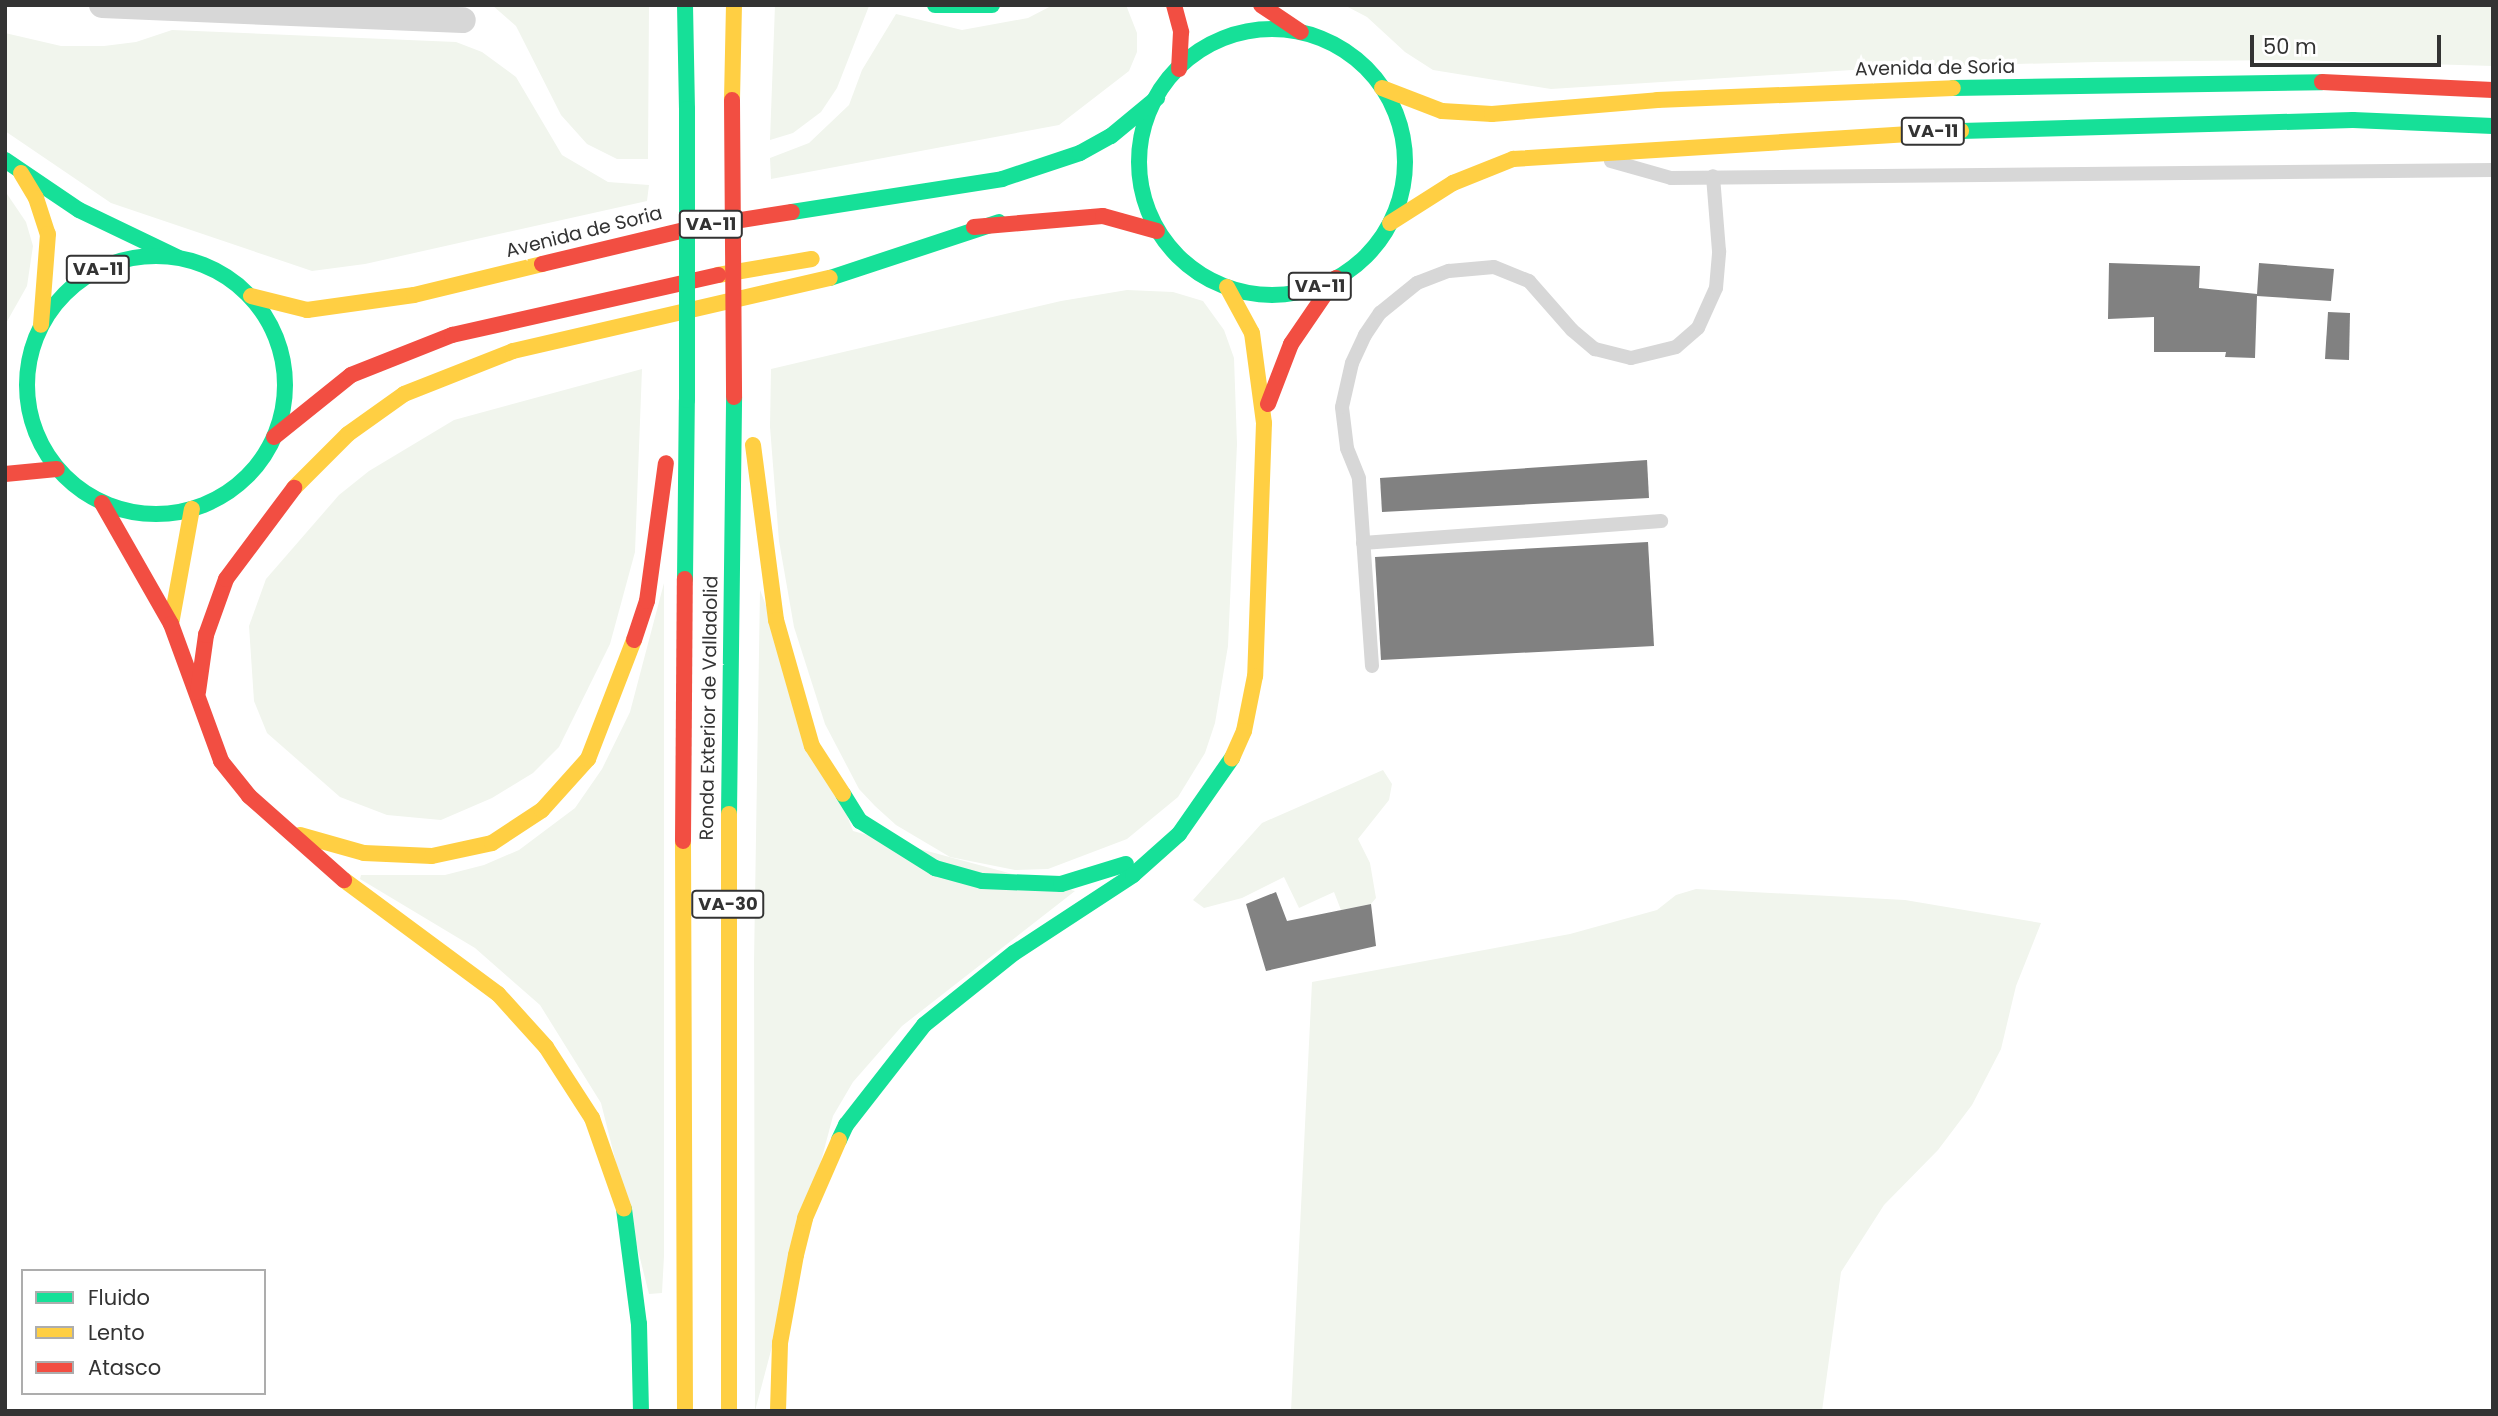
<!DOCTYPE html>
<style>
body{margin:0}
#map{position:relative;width:2498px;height:1416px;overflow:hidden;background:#fff;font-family:Poppins,sans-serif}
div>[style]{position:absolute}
.green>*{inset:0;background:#f1f5ed}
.building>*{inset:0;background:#818181}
.lane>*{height:14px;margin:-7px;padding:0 7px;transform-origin:7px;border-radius:7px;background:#d7d7d7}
.street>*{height:26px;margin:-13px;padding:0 13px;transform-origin:13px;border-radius:13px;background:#d7d7d7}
.fast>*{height:16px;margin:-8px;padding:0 8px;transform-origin:8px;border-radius:8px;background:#16e098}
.fast>.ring{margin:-8px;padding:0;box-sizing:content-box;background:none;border:16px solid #16e098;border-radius:50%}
.slow>*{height:16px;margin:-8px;padding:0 8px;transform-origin:8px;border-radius:8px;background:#ffcf43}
.jam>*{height:16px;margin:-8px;padding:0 8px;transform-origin:8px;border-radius:8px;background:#f24e42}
.fast-bridge>*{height:16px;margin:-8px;padding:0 8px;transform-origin:8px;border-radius:8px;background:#16e098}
.jam-bridge>*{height:16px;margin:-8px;padding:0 8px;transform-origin:8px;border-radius:8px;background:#f24e42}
span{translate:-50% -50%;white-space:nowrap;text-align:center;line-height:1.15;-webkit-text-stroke:7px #fff;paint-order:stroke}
.shield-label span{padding:2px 5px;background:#fff;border:2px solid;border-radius:5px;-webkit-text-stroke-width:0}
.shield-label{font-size:18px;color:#333;font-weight:700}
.street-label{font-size:19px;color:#333}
.frame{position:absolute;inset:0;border:7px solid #333;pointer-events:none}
.legend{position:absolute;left:21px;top:1269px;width:245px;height:126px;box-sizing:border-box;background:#fff;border:2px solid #adadad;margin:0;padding:9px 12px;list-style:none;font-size:21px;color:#333}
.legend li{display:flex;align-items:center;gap:14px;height:35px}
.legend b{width:35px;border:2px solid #adadad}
.scale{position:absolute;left:2250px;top:35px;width:191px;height:32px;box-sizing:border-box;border:4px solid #333;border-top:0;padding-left:9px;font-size:21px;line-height:24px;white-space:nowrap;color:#333;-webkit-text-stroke:5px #fff;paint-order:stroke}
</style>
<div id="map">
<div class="green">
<i style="clip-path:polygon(492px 5px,649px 5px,648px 159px,617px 159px,587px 144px,561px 115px,516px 26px)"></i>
<i style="clip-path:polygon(775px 5px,869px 6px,837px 88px,821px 112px,793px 133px,770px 140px)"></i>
<i style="clip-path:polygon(1053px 5px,1126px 5px,1137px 33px,1137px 52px,1129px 71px,1059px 125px,771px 179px,770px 158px,809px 143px,849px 105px,862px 70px,896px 14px,962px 30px,1028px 18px)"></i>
<i style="clip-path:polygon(1344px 5px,2493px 5px,2493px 66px,2291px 60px,2097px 62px,1899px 67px,1551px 89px,1433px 70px,1405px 52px,1367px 17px)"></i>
<i style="clip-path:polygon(172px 30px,456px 42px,482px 52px,516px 77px,562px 155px,608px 182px,649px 185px,647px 201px,365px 264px,312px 271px,111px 203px,5px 131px,5px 33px,61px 46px,104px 46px,136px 42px)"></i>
<i style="clip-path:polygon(5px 191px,26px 222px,33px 246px,27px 286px,5px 325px)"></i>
<i style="clip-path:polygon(1127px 290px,1173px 292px,1203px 301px,1224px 330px,1234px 358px,1237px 444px,1228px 646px,1215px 723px,1205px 753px,1178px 797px,1127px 839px,1048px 869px,1015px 870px,950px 857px,896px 825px,875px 806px,859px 789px,825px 724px,794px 627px,779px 541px,770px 427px,771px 369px,1061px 301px)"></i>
<i style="clip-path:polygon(642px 369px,635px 552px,610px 644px,559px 747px,533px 773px,492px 798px,441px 820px,387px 815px,340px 797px,267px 733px,254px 701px,249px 626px,266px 579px,339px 495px,369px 471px,454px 420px)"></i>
<i style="clip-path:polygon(664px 583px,664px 1256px,662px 1293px,649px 1294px,601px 1103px,540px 1005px,475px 948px,360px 879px,361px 875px,445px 875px,484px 865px,519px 850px,575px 808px,602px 769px,630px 712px)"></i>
<i style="clip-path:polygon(760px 590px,853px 831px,1075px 891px,902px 1026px,853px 1082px,833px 1116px,755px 1411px,754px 962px)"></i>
<i style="clip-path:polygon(1383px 770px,1392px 784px,1389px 800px,1358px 839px,1370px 863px,1376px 898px,1371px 904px,1341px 910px,1334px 892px,1299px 908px,1284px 877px,1242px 898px,1204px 908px,1193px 900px,1262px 823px)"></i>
<i style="clip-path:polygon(1696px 889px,1905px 900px,2041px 923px,2016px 986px,2001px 1049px,1972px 1105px,1938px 1150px,1884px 1205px,1841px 1272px,1822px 1411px,1291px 1411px,1312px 982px,1570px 934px,1657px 910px,1676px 895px)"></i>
</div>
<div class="building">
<i style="clip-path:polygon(2109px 263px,2200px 266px,2199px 288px,2257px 294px,2259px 263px,2334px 269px,2331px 301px,2257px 296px,2255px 358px,2225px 357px,2226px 352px,2154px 352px,2154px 317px,2108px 319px)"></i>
<i style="clip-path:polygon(2328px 312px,2350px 313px,2349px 360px,2325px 359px)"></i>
<i style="clip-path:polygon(1647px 460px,1649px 498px,1382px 512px,1380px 478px)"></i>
<i style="clip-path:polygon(1648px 542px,1654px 646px,1381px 660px,1375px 557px)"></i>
<i style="clip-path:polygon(1276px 892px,1287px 921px,1371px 904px,1376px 946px,1266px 971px,1246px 904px)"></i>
</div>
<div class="lane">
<i style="left:1611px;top:161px;width:62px;rotate:15.8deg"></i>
<i style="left:1671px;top:178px;width:822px;rotate:-0.56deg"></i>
<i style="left:1363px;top:543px;width:299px;rotate:-4.2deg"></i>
<i style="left:1372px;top:666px;width:188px;rotate:-94deg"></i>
<i style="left:1359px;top:478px;width:32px;rotate:-112deg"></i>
<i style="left:1347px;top:448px;width:41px;rotate:-97deg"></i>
<i style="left:1342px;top:407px;width:45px;rotate:-77.2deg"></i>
<i style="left:1352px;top:363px;width:31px;rotate:-65deg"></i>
<i style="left:1365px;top:335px;width:27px;rotate:-56deg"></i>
<i style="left:1380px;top:313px;width:48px;rotate:-39deg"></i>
<i style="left:1417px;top:283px;width:34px;rotate:-21deg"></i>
<i style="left:1449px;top:271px;width:45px;rotate:-5.1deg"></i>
<i style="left:1494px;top:267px;width:38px;rotate:22deg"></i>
<i style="left:1529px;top:281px;width:65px;rotate:48.7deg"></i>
<i style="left:1572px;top:330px;width:30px;rotate:40deg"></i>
<i style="left:1595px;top:349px;width:37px;rotate:14deg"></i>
<i style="left:1631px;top:358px;width:46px;rotate:-13.7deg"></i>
<i style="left:1676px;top:347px;width:29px;rotate:-41deg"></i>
<i style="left:1698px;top:328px;width:44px;rotate:-65.8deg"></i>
<i style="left:1716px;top:288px;width:37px;rotate:-85deg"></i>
<i style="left:1719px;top:251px;width:75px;rotate:-94.6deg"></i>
</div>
<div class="street">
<i style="left:102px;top:5px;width:361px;rotate:2.4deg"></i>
</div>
<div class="fast">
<i style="left:685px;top:5px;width:104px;rotate:88.9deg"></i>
<i style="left:935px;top:5px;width:57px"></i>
<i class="ring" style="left:1139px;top:29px;width:250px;height:250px"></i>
<i style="left:1953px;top:88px;width:369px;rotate:-0.9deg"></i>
<i style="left:1961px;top:131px;width:392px;rotate:-1.6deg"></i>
<i style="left:2353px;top:120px;width:140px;rotate:2.5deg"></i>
<i style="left:5px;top:160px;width:89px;rotate:34deg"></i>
<i style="left:79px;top:210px;width:109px;rotate:25.6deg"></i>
<i style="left:792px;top:212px;width:213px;rotate:-8.9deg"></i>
<i style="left:1002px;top:179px;width:82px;rotate:-18.4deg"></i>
<i style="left:1080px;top:153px;width:35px;rotate:-29deg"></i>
<i style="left:1111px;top:136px;width:60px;rotate:-39.6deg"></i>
<i class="ring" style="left:27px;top:256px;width:242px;height:242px"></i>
<i style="left:830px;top:278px;width:178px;rotate:-18.3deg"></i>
<i style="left:685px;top:579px;width:179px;rotate:-89.4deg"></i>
<i style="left:843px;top:794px;width:32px;rotate:58deg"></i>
<i style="left:860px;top:821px;width:89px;rotate:32.1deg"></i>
<i style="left:935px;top:868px;width:49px;rotate:15.5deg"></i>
<i style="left:982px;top:881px;width:79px;rotate:2.2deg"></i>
<i style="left:1061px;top:884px;width:68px;rotate:-17.1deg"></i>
<i style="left:729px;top:814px;width:417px;rotate:-89.3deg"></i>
<i style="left:839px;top:1140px;width:17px;rotate:-65deg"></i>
<i style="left:846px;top:1125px;width:127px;rotate:-52deg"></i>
<i style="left:924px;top:1025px;width:115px;rotate:-38.7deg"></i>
<i style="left:1014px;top:953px;width:142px;rotate:-33.2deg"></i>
<i style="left:1133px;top:875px;width:62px;rotate:-41.7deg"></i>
<i style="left:1179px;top:834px;width:93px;rotate:-55.1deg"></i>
<i style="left:624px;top:1209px;width:116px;rotate:82.6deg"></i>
<i style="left:639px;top:1324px;width:87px;rotate:88.7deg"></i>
</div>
<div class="slow">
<i style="left:1382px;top:88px;width:64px;rotate:21deg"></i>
<i style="left:1442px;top:111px;width:50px;rotate:3.4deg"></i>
<i style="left:1492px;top:114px;width:166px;rotate:-4.8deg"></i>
<i style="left:1657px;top:100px;width:296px;rotate:-2.3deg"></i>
<i style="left:732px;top:100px;width:95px;rotate:-88.8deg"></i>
<i style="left:21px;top:173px;width:29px;rotate:59deg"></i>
<i style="left:36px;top:198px;width:38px;rotate:72deg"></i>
<i style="left:48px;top:234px;width:91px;rotate:94.4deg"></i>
<i style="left:1390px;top:223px;width:75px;rotate:-32.4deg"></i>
<i style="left:1453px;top:183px;width:65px;rotate:-21.8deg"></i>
<i style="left:1513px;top:159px;width:449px;rotate:-3.6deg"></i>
<i style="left:718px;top:275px;width:95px;rotate:-9.7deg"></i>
<i style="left:1227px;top:287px;width:52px;rotate:61.5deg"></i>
<i style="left:1252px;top:333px;width:91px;rotate:82.4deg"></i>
<i style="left:1264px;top:423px;width:253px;rotate:92deg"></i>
<i style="left:1255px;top:676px;width:56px;rotate:101.3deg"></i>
<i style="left:1244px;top:731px;width:30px;rotate:114deg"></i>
<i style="left:251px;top:296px;width:58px;rotate:14deg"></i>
<i style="left:307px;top:310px;width:108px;rotate:-8deg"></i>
<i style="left:414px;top:295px;width:132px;rotate:-13.6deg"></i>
<i style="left:753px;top:445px;width:177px;rotate:82.5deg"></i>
<i style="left:776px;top:620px;width:131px;rotate:74.1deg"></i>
<i style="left:812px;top:746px;width:57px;rotate:57.1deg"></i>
<i style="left:294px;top:488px;width:76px;rotate:-45deg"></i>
<i style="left:348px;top:434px;width:69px;rotate:-35.5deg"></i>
<i style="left:404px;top:394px;width:117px;rotate:-21.5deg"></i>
<i style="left:513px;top:351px;width:325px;rotate:-13deg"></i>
<i style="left:171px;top:624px;width:117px;rotate:-79.7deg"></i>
<i style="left:729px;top:814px;width:597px;rotate:90deg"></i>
<i style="left:300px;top:835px;width:66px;rotate:15.7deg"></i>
<i style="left:364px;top:853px;width:68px;rotate:2.5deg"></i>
<i style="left:432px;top:856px;width:61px;rotate:-12.2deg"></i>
<i style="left:492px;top:843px;width:60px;rotate:-33.4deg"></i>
<i style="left:542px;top:810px;width:69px;rotate:-48deg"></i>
<i style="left:588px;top:759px;width:128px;rotate:-68.9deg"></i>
<i style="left:683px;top:841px;width:570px;rotate:89.8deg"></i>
<i style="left:344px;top:880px;width:192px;rotate:36.5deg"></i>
<i style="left:498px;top:994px;width:72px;rotate:47.8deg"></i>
<i style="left:546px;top:1047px;width:85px;rotate:57.1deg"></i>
<i style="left:592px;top:1118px;width:96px;rotate:70.6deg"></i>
<i style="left:778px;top:1411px;width:68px;rotate:-88.3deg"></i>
<i style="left:780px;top:1343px;width:89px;rotate:-79.7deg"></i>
<i style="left:796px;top:1255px;width:38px;rotate:-76deg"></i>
<i style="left:805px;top:1218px;width:85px;rotate:-66.4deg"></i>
</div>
<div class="jam">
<i style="left:1174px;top:5px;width:28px;rotate:75deg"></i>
<i style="left:1181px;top:32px;width:37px;rotate:93deg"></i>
<i style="left:1261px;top:5px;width:48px;rotate:34deg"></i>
<i style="left:2322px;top:82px;width:171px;rotate:2.7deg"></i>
<i style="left:974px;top:227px;width:129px;rotate:-4.9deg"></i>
<i style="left:1103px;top:216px;width:56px;rotate:15.5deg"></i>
<i style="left:542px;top:264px;width:159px;rotate:-13.4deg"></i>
<i style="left:697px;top:227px;width:96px;rotate:-9deg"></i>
<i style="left:1268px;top:404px;width:64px;rotate:-69deg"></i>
<i style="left:1291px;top:344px;width:80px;rotate:-55.7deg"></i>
<i style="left:274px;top:437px;width:99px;rotate:-38.8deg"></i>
<i style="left:351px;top:375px;width:109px;rotate:-21.6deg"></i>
<i style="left:452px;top:335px;width:273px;rotate:-12.7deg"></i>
<i style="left:5px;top:474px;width:52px;rotate:-5.5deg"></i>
<i style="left:102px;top:503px;width:139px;rotate:60.3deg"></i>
<i style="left:171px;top:624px;width:146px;rotate:69.9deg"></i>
<i style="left:221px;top:761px;width:45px;rotate:51.3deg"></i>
<i style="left:249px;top:796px;width:127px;rotate:41.5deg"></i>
<i style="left:634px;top:640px;width:41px;rotate:-71.6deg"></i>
<i style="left:647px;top:601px;width:139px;rotate:-82.2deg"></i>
<i style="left:198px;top:692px;width:58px;rotate:-82deg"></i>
<i style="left:206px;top:635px;width:59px;rotate:-70.3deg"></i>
<i style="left:226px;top:579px;width:114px;rotate:-53.2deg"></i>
<i style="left:683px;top:841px;width:262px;rotate:-89.6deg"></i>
</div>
<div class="fast-bridge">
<i style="left:687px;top:109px;width:291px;rotate:90deg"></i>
</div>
<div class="jam-bridge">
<i style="left:732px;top:100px;width:297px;rotate:89.6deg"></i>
</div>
<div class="shield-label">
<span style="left:1933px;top:131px">VA-11</span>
<span style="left:711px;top:224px">VA-11</span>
<span style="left:98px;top:269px">VA-11</span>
<span style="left:1320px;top:286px">VA-11</span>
<span style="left:728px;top:904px">VA-30</span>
</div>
<div class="street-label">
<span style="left:1935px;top:68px;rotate:-1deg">Avenida de Soria</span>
<span style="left:584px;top:232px;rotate:-14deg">Avenida de Soria</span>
<span style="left:709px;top:708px;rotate:-89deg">Ronda Exterior de Valladolid</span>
</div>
<div class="frame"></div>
<ul class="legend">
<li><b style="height:9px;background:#16e098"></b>Fluido</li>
<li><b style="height:9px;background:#ffcf43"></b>Lento</li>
<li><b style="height:9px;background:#f24e42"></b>Atasco</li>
</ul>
<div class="scale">50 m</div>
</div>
